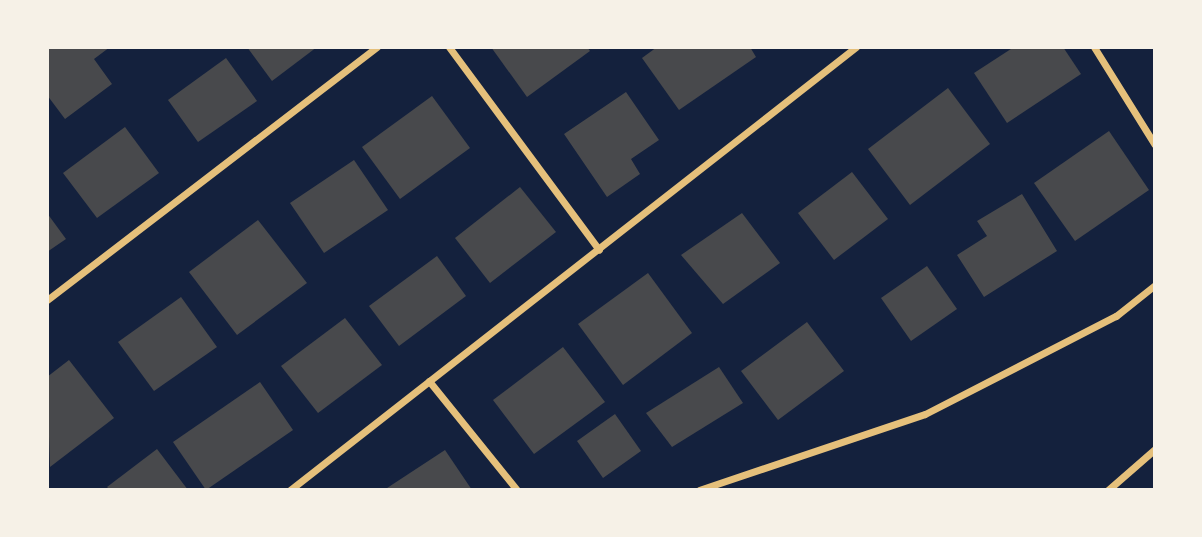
<!DOCTYPE html>
<style>
body{margin:0}
#map{position:relative;width:1202px;height:537px;overflow:hidden;background:#14213d;font-family:Rubik,sans-serif}
div>[style]{position:absolute}
.building>*{inset:0;background:#48494c}
.minor>*{height:7px;margin:-3.5px;padding:0 3.5px;transform-origin:3.5px;border-radius:3.5px;background:#e5c07b}
span{translate:-50% -50%;white-space:nowrap;text-align:center;line-height:1.15;-webkit-text-stroke:7px #f6f1e7;paint-order:stroke}
.frame{position:absolute;inset:0;border:49px solid #f6f1e7;pointer-events:none}
</style>
<div id="map">
<div class="building">
<i style="clip-path:polygon(47px 47px,110px 47px,94px 59px,112px 84px,65px 119px,47px 95px)"></i>
<i style="clip-path:polygon(247px 47px,317px 47px,272px 81px)"></i>
<i style="clip-path:polygon(491px 47px,587px 47px,590px 51px,527px 97px)"></i>
<i style="clip-path:polygon(657px 47px,750px 47px,756px 57px,679px 110px,642px 58px)"></i>
<i style="clip-path:polygon(1014px 47px,1063px 47px,1081px 74px,1007px 123px,974px 73px)"></i>
<i style="clip-path:polygon(226px 58px,257px 101px,198px 142px,168px 100px)"></i>
<i style="clip-path:polygon(948px 88px,990px 144px,910px 205px,868px 149px)"></i>
<i style="clip-path:polygon(626px 92px,659px 140px,631px 159px,640px 174px,607px 197px,564px 134px)"></i>
<i style="clip-path:polygon(432px 96px,470px 148px,400px 199px,362px 147px)"></i>
<i style="clip-path:polygon(125px 127px,159px 173px,97px 218px,63px 173px)"></i>
<i style="clip-path:polygon(1109px 131px,1149px 190px,1075px 241px,1034px 183px)"></i>
<i style="clip-path:polygon(354px 160px,388px 210px,324px 253px,290px 203px)"></i>
<i style="clip-path:polygon(852px 172px,888px 219px,834px 260px,798px 213px)"></i>
<i style="clip-path:polygon(520px 187px,556px 232px,490px 283px,455px 238px)"></i>
<i style="clip-path:polygon(1022px 194px,1057px 251px,984px 297px,957px 255px,987px 236px,977px 221px)"></i>
<i style="clip-path:polygon(47px 213px,66px 239px,47px 252px)"></i>
<i style="clip-path:polygon(742px 213px,780px 263px,723px 304px,681px 255px)"></i>
<i style="clip-path:polygon(258px 220px,307px 283px,237px 335px,189px 272px)"></i>
<i style="clip-path:polygon(437px 256px,466px 296px,399px 346px,369px 306px)"></i>
<i style="clip-path:polygon(927px 266px,957px 309px,911px 341px,881px 298px)"></i>
<i style="clip-path:polygon(648px 273px,692px 333px,623px 385px,578px 324px)"></i>
<i style="clip-path:polygon(181px 297px,217px 347px,154px 391px,118px 342px)"></i>
<i style="clip-path:polygon(345px 318px,382px 365px,318px 413px,281px 366px)"></i>
<i style="clip-path:polygon(807px 322px,844px 371px,778px 420px,741px 371px)"></i>
<i style="clip-path:polygon(563px 347px,605px 402px,534px 454px,493px 400px)"></i>
<i style="clip-path:polygon(69px 360px,114px 418px,50px 467px,47px 377px)"></i>
<i style="clip-path:polygon(719px 367px,743px 403px,672px 447px,646px 413px)"></i>
<i style="clip-path:polygon(260px 382px,293px 430px,206px 490px,173px 442px)"></i>
<i style="clip-path:polygon(615px 414px,641px 451px,603px 478px,577px 441px)"></i>
<i style="clip-path:polygon(157px 449px,188px 490px,110px 490px,107px 487px)"></i>
<i style="clip-path:polygon(445px 450px,472px 490px,384px 490px)"></i>
</div>
<div class="minor">
<i style="left:449px;top:47px;width:252px;rotate:53.5deg"></i>
<i style="left:1094px;top:47px;width:115px;rotate:58.1deg"></i>
<i style="left:47px;top:300px;width:416px;rotate:-37.5deg"></i>
<i style="left:429px;top:381px;width:140px;rotate:51.1deg"></i>
<i style="left:290px;top:490px;width:719px;rotate:-38.05deg"></i>
<i style="left:699px;top:490px;width:238px;rotate:-18.6deg"></i>
<i style="left:925px;top:414px;width:215px;rotate:-27.2deg"></i>
<i style="left:1116px;top:316px;width:50px;rotate:-38.5deg"></i>
<i style="left:1108px;top:490px;width:62px;rotate:-41.1deg"></i>
</div>
<div class="frame"></div>
</div>
